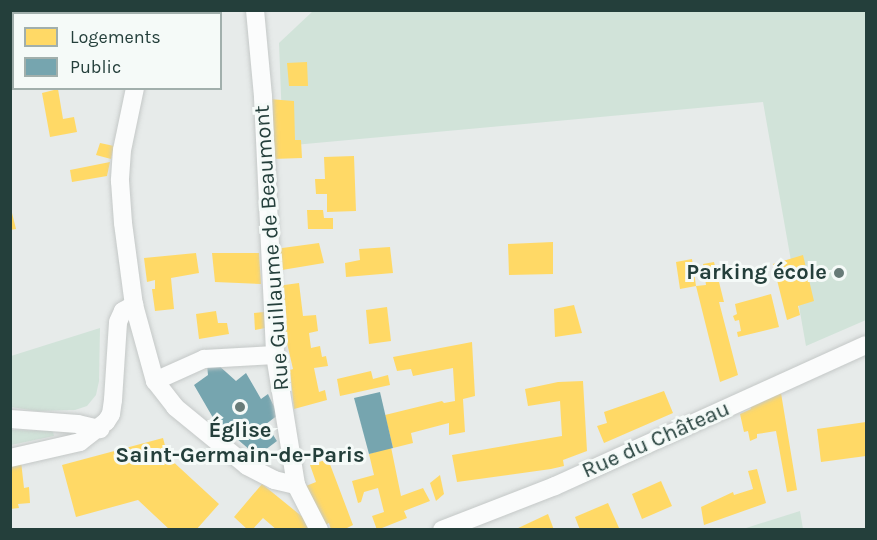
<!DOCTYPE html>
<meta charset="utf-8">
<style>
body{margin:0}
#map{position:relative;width:877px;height:540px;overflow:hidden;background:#e7ebea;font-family:Karla,sans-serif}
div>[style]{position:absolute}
.green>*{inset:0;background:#d1e3d9}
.homes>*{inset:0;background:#ffd966}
.public>*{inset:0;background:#76a5af}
.roads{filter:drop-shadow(0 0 2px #c4c8c7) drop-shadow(0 0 2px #c4c8c7)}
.street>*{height:18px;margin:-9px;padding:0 9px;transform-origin:9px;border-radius:9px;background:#fbfcfc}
.dots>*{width:16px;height:16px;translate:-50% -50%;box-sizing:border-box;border:3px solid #f5faf8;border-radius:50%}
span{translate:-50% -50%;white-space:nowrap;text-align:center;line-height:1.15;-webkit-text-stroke:6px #f5faf8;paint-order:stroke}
.street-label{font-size:22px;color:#243f3b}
.poi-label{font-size:22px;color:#243f3b;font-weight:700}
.right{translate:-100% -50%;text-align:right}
.frame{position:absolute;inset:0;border:12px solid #243f3b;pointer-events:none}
.legend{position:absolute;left:12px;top:12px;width:210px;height:78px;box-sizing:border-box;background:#f5faf8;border:2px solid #a1afac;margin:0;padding:8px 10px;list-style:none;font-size:18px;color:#243f3b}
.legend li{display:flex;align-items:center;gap:12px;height:30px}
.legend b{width:30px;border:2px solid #a1afac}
</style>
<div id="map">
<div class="green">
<i style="clip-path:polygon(109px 10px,110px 13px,14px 14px,14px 77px,11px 77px,11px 11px)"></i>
<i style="clip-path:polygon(313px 11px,866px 11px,866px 320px,806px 346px,763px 102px,283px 146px,279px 43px)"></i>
<i style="clip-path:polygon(100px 328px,99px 381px,96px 395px,87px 406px,75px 410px,37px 411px,11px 407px,11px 356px)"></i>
<i style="clip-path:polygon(11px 430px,53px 431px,54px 436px,11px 445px)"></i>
<i style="clip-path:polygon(800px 511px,803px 529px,743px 529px)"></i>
</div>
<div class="homes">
<i style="clip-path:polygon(307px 62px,308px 86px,289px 86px,287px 63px)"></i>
<i style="clip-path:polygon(58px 89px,63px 119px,74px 117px,77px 132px,50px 137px,42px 93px)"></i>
<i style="clip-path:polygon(269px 99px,294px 101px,295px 140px,301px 140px,302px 158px,272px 159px)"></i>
<i style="clip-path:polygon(100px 143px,114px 146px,111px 159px,96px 155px)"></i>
<i style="clip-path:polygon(354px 156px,356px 211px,327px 212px,327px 194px,316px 194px,315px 179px,325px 179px,324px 157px)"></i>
<i style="clip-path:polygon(110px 162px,107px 176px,72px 182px,70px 170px)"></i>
<i style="clip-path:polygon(10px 205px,16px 229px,10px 230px)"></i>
<i style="clip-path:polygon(307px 210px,323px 210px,324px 218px,333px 218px,333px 229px,308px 229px)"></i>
<i style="clip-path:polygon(553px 242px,553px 274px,509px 275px,508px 244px)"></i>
<i style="clip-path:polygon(319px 243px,324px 263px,276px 271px,275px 249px)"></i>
<i style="clip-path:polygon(390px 247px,393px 273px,346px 277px,345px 263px,360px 260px,359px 249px)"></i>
<i style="clip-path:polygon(196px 253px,199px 273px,171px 278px,174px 309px,155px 311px,152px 289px,155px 289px,155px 280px,147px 282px,144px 258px)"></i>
<i style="clip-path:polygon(212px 253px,259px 253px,261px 284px,215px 282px)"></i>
<i style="clip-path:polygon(803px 255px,814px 301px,798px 306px,800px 315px,787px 320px,773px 264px)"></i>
<i style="clip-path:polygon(692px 259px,696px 286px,680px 289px,676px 262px)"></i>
<i style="clip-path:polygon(714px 262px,724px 302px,719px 302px,738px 375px,720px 382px,696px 286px,706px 285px,703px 264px)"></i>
<i style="clip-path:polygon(299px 283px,303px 316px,316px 315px,318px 331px,309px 333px,311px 348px,320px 346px,322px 357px,326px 356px,328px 366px,314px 368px,319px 392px,325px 390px,327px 400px,294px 409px,290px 370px,293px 369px,287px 343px,281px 343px,277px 286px)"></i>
<i style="clip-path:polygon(771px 294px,779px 327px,738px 337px,737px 332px,741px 331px,739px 320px,735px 321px,733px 316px,737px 314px,735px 304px)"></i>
<i style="clip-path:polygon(574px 305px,582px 333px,555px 337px,554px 309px)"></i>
<i style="clip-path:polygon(387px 307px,391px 341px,369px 344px,366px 310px)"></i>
<i style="clip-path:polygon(216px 311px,218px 323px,227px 323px,229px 334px,199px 339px,196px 314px)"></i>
<i style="clip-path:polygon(264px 312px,265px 328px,255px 330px,254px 313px)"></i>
<i style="clip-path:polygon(472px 342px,475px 396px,463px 399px,465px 432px,449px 435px,449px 423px,411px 433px,413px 443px,393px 448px,385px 415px,442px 401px,444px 403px,455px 401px,453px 368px,413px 376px,411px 369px,397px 371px,393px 357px)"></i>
<i style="clip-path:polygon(371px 371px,373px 379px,388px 375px,390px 385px,340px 396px,337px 379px)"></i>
<i style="clip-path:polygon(583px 381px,587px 451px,563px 460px,564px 466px,551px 469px,457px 482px,452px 455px,562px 436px,560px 401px,528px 406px,525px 389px,558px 382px)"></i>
<i style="clip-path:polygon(664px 391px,673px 413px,604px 443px,597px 426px,607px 423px,604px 412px)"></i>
<i style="clip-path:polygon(781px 393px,797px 490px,787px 492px,776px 431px,757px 434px,757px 438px,750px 441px,748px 431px,744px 432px,740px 414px,751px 409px,750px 406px)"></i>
<i style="clip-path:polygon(866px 422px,866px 456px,821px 462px,817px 429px)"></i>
<i style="clip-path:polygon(163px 438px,168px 457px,219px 504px,196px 530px,170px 530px,138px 500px,76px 517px,62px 465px)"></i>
<i style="clip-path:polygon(391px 447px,401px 496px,423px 488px,430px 501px,404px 511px,407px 518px,377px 530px,372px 516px,384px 512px,378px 488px,364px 492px,361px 502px,358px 503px,352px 481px,374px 475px,369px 454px)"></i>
<i style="clip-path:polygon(328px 459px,353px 525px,343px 530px,331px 530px,329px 523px,325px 525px,306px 486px,316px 482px,310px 465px)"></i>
<i style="clip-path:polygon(21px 461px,24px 488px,29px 487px,30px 503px,18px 504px,19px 508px,10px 509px,10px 462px)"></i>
<i style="clip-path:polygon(757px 469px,766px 503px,704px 525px,701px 507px,733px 492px,734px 495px,753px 489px,748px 471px)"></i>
<i style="clip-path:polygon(440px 475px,444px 494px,436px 501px,430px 483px)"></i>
<i style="clip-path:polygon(661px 481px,672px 506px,642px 519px,632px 494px)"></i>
<i style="clip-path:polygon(262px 484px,310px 523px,313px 530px,277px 530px,263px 518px,252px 530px,248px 530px,234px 517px)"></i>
<i style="clip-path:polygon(608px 503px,619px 528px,580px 530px,575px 517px)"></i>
<i style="clip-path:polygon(548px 514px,554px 530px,514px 530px)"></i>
</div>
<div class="public">
<i style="clip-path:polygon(217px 364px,236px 381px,246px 373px,261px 399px,268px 394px,278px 415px,266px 424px,277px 441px,257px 456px,229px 432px,223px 435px,194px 385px,208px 375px,207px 365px)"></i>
<i style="clip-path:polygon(380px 392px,393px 448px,369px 454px,354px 398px)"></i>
</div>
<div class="roads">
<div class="street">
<i style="left:135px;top:10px;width:4px;rotate:76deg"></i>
<i style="left:255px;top:10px;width:87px;rotate:84.7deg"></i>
<i style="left:263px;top:97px;width:258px;rotate:87.3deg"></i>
<i style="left:275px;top:355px;width:132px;rotate:80.8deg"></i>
<i style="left:296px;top:485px;width:51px;rotate:62.9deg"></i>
<i style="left:135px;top:88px;width:63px;rotate:101.8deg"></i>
<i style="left:122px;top:150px;width:31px;rotate:94deg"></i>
<i style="left:120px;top:181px;width:42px;rotate:85.9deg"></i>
<i style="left:123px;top:223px;width:83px;rotate:82.4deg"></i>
<i style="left:134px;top:305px;width:79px;rotate:74.6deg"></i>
<i style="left:155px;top:381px;width:33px;rotate:52deg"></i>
<i style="left:175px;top:407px;width:93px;rotate:39.3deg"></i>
<i style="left:247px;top:466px;width:30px;rotate:27deg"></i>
<i style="left:274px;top:480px;width:23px;rotate:13deg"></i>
<i style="left:155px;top:381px;width:54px;rotate:-24.2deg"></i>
<i style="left:204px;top:359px;width:71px;rotate:-3.2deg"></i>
<i style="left:10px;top:419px;width:68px;rotate:4.2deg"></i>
<i style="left:78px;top:424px;width:23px;rotate:13deg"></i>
<i style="left:10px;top:458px;width:72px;rotate:-12.9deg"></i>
<i style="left:80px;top:442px;width:33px;rotate:-38deg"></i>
<i style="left:106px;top:422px;width:9px;rotate:-58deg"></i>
<i style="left:111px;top:414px;width:14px;rotate:-82deg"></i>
<i style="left:113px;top:400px;width:78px;rotate:-86.3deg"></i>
<i style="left:118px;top:322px;width:12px;rotate:-66deg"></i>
<i style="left:123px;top:311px;width:13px;rotate:-29deg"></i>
<i style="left:442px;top:530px;width:121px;rotate:-21.3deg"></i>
<i style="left:555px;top:486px;width:341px;rotate:-24.4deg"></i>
</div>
</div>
<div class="dots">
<i style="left:839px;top:273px;background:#687b78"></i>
<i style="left:240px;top:407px;background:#687b78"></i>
</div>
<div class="street-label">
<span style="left:272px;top:248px;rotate:-94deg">Rue Guillaume de Beaumont</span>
<span style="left:656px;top:440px;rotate:-24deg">Rue du Château</span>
</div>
<div class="poi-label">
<span class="right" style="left:827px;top:273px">Parking école</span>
<span style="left:240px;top:443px">Église<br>Saint-Germain-de-Paris</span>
</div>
<div class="frame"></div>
<ul class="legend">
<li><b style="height:16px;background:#ffd966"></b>Logements</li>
<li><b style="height:16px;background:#76a5af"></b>Public</li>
</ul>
</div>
